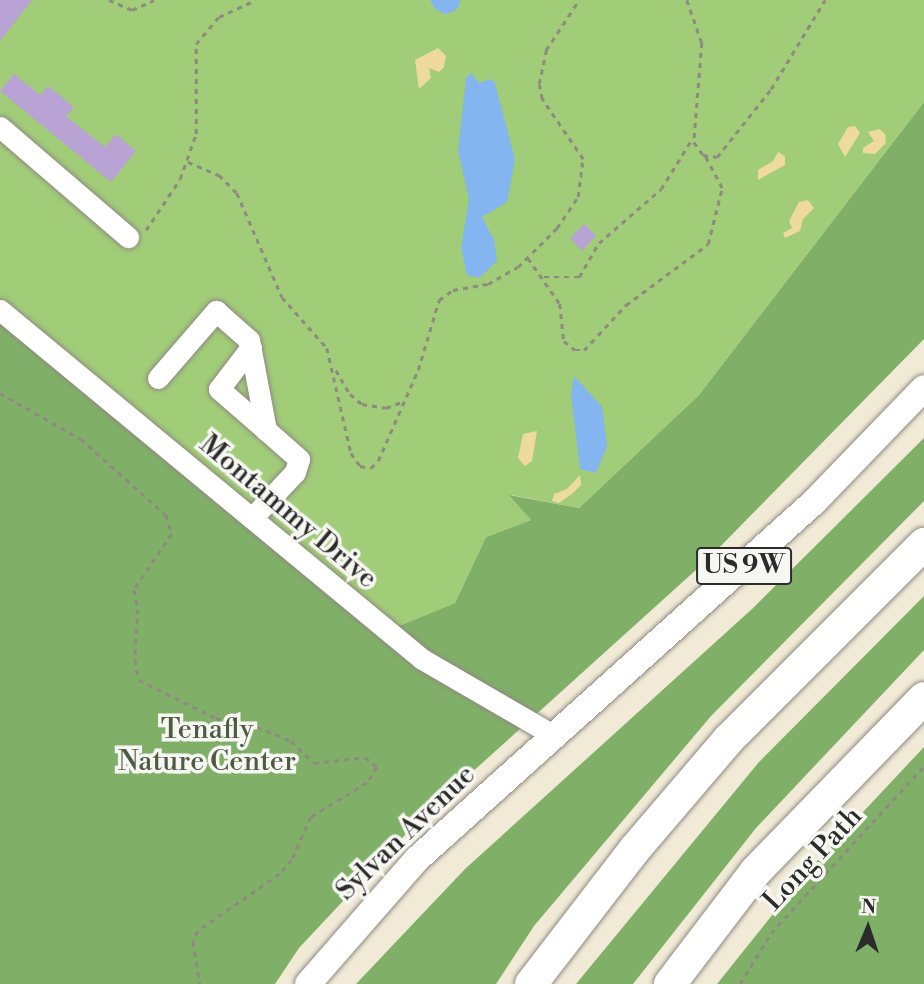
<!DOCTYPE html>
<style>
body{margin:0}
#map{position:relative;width:924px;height:984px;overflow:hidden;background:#f1ead6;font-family:"Libre Bodoni",serif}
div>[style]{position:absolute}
.green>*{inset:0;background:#a1cc78}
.forest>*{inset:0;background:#80b068}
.sand>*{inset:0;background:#eeda9e}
.water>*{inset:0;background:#83b5f0}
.building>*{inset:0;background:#b9a2d4}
.path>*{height:2.5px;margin-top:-1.25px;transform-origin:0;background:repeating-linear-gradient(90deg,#8e8a80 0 5px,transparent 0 10px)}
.roads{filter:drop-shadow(0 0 2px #8e8a80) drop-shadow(0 0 2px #8e8a80)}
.minor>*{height:21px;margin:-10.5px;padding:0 10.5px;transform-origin:10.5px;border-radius:10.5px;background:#fff}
.major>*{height:26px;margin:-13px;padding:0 13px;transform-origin:13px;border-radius:13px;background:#fff}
.highway>*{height:32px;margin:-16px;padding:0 16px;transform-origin:16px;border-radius:16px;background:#fff}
span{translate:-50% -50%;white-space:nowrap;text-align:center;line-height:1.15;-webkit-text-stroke:7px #f6f6f2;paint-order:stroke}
.shield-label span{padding:2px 5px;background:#f6f6f2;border:2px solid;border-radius:5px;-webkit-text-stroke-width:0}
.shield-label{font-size:26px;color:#2b2b2b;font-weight:700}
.street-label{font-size:28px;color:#2b2b2b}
.park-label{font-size:28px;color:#4e5b42}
.north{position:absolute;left:833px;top:893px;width:70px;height:70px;-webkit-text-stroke:5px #f6f6f2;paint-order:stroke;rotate:2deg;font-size:19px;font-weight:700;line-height:28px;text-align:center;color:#2b2b2b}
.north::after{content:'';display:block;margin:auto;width:24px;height:32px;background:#2b2b2b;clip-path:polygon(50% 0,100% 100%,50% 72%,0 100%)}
</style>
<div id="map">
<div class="green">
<i style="clip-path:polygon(0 0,924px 0,924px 102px,699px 395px,579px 508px,511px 495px,531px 520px,486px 537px,455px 603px,389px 630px,0 309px)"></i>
</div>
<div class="forest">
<i style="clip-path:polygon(924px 102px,924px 339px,707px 560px,418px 821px,299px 948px,275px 984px,0 984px,0 309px,389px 630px,455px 603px,486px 537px,531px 520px,509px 495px,579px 508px,699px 395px)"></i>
<i style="clip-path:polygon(924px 438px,924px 501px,711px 716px,534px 926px,496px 984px,356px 984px,465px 869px,752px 609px)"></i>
<i style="clip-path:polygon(924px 596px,924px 650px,756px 828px,633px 984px,576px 984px,759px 762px)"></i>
<i style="clip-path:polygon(924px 747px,924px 984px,717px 984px,805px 874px)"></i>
</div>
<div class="sand">
<i style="clip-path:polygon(438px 48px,446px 56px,444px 67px,439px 72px,429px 68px,431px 78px,419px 89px,415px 60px)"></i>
<i style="clip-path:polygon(848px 127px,855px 126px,860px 133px,845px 157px,838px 144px)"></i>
<i style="clip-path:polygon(879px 129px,885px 134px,886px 143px,875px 154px,863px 153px,863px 148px,874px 141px,868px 132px)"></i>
<i style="clip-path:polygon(778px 152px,785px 156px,785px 165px,758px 180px,758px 170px,773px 161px)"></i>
<i style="clip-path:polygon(808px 200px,814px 208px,803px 219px,800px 231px,785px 238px,783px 233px,792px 228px,789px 221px,799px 202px)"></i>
<i style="clip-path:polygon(537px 431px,532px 461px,525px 466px,518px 458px,523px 434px)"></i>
<i style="clip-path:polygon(580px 475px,581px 485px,573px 493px,559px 503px,552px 501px,554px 494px,567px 489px)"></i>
</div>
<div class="water">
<i style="clip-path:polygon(430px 0,460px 0,460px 3px,455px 11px,445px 14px,435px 9px)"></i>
<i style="clip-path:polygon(471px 73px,479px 83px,491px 79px,495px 83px,515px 160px,507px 202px,482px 217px,494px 240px,497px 261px,479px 278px,467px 275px,461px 248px,469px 199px,458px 151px,466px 78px)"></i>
<i style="clip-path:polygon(574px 376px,602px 407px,607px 446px,596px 473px,580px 469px,571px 395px)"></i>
</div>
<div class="building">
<i style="clip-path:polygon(0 0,32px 0,0 41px)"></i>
<i style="clip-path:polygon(14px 74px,40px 95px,48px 86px,74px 107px,66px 116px,105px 147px,116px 134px,136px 151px,111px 182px,0 91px)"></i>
<i style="clip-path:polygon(585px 224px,596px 236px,582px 251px,570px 238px)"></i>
</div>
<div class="path">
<i style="left:109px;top:0;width:25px;rotate:23deg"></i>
<i style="left:132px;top:10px;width:24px;rotate:-24deg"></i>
<i style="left:687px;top:0;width:46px;rotate:70.8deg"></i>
<i style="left:702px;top:43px;width:99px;rotate:94.6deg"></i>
<i style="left:694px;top:142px;width:16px;rotate:55deg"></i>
<i style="left:703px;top:155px;width:14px;rotate:8deg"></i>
<i style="left:717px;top:157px;width:87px;rotate:-51.5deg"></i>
<i style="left:771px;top:89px;width:104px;rotate:-58.8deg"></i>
<i style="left:188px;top:162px;width:34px;rotate:23deg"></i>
<i style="left:219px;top:175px;width:25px;rotate:45deg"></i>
<i style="left:237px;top:193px;width:113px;rotate:66.6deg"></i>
<i style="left:282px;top:297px;width:68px;rotate:48.6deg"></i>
<i style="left:327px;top:348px;width:108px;rotate:77.1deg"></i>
<i style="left:351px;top:453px;width:16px;rotate:55deg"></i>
<i style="left:360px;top:466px;width:11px;rotate:10deg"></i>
<i style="left:371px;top:468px;width:10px;rotate:-45deg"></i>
<i style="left:378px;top:461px;width:99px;rotate:-66.3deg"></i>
<i style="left:418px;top:370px;width:73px;rotate:-73.3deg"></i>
<i style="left:439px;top:300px;width:17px;rotate:-36deg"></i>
<i style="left:453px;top:290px;width:36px;rotate:-10deg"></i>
<i style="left:488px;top:284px;width:34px;rotate:-30deg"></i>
<i style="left:518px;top:267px;width:55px;rotate:-45deg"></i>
<i style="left:557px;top:228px;width:37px;rotate:-56deg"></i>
<i style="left:578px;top:197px;width:38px;rotate:-83deg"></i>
<i style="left:583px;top:159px;width:73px;rotate:-124.3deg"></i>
<i style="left:542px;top:99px;width:15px;rotate:-101deg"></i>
<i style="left:539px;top:84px;width:35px;rotate:-78deg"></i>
<i style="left:546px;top:50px;width:60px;rotate:-56.6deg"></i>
<i style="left:146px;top:230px;width:61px;rotate:-56.3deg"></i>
<i style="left:180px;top:179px;width:48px;rotate:-70.4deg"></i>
<i style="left:196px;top:134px;width:90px;rotate:-90deg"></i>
<i style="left:196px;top:44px;width:35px;rotate:-50deg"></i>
<i style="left:219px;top:17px;width:40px;rotate:-25deg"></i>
<i style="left:528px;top:258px;width:56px;rotate:55.2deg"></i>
<i style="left:560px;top:304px;width:37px;rotate:84deg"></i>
<i style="left:564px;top:341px;width:14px;rotate:39deg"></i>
<i style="left:575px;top:350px;width:9px"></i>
<i style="left:584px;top:350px;width:62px;rotate:-47deg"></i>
<i style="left:626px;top:305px;width:102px;rotate:-36.6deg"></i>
<i style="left:708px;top:244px;width:58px;rotate:-76deg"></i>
<i style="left:722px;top:188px;width:36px;rotate:-118deg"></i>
<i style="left:544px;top:277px;width:35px"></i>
<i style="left:579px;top:277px;width:39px;rotate:-60deg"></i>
<i style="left:599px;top:243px;width:82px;rotate:-41.1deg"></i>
<i style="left:661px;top:189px;width:59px;rotate:-58.2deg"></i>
<i style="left:336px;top:370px;width:28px;rotate:60deg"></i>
<i style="left:350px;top:394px;width:16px;rotate:40deg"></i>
<i style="left:362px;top:404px;width:24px;rotate:9deg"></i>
<i style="left:386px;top:408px;width:17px;rotate:-21deg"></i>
<i style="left:0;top:393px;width:93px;rotate:29.6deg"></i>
<i style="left:81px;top:439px;width:114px;rotate:41.8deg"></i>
<i style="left:166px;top:515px;width:20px;rotate:72deg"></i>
<i style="left:172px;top:534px;width:68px;rotate:124.2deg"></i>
<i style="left:134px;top:590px;width:19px;rotate:78deg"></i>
<i style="left:138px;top:609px;width:51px;rotate:93.4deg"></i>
<i style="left:135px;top:660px;width:20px;rotate:79deg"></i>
<i style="left:139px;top:680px;width:86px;rotate:26.3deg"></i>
<i style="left:216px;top:718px;width:42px;rotate:12.4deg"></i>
<i style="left:257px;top:727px;width:37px;rotate:22deg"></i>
<i style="left:291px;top:741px;width:32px;rotate:44deg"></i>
<i style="left:314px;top:763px;width:51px;rotate:-6.7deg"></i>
<i style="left:365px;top:757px;width:16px;rotate:40deg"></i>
<i style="left:377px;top:767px;width:19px;rotate:122deg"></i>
<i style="left:367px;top:783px;width:66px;rotate:148.7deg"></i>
<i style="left:311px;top:817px;width:47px;rotate:113.8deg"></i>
<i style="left:292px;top:860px;width:18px;rotate:131deg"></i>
<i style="left:280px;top:874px;width:100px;rotate:145.2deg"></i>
<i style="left:198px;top:931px;width:12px;rotate:114deg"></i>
<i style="left:193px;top:942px;width:43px;rotate:80.5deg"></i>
<i style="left:740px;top:984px;width:60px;rotate:-58.7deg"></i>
<i style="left:771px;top:933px;width:226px;rotate:-47.5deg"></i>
</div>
<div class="roads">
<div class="minor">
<i style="left:0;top:127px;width:169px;rotate:40.7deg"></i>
<i style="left:0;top:310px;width:548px;rotate:39.59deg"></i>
<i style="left:422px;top:659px;width:154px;rotate:30.1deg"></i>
<i style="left:251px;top:347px;width:53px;rotate:127.3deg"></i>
<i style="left:219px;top:389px;width:62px;rotate:41.1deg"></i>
<i style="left:158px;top:378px;width:89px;rotate:-49.1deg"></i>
<i style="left:216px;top:311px;width:44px;rotate:41.3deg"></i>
<i style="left:249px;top:340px;width:92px;rotate:79.3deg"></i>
<i style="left:266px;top:430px;width:44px;rotate:41.3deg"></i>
<i style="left:299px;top:459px;width:14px;rotate:107deg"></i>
<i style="left:295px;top:472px;width:63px;rotate:133.1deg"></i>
</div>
<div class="major">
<i style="left:308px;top:984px;width:164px;rotate:-48.9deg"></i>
<i style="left:416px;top:860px;width:535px;rotate:-41.97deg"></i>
<i style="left:814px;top:502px;width:158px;rotate:-46deg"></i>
</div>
<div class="highway">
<i style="left:531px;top:984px;width:170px;rotate:-52.4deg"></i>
<i style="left:635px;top:849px;width:145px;rotate:-49.5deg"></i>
<i style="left:729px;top:739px;width:276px;rotate:-45deg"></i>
<i style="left:670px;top:984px;width:142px;rotate:-52.7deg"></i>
<i style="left:756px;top:871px;width:241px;rotate:-45.8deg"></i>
</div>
</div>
<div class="shield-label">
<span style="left:744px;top:566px">US 9W</span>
</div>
<div class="street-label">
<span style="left:288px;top:512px;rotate:40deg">Montammy Drive</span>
<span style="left:406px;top:833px;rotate:-44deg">Sylvan Avenue</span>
<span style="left:813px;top:859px;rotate:-47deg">Long Path</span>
</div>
<div class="park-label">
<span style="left:207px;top:746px">Tenafly<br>Nature Center</span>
</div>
<div class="north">N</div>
</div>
